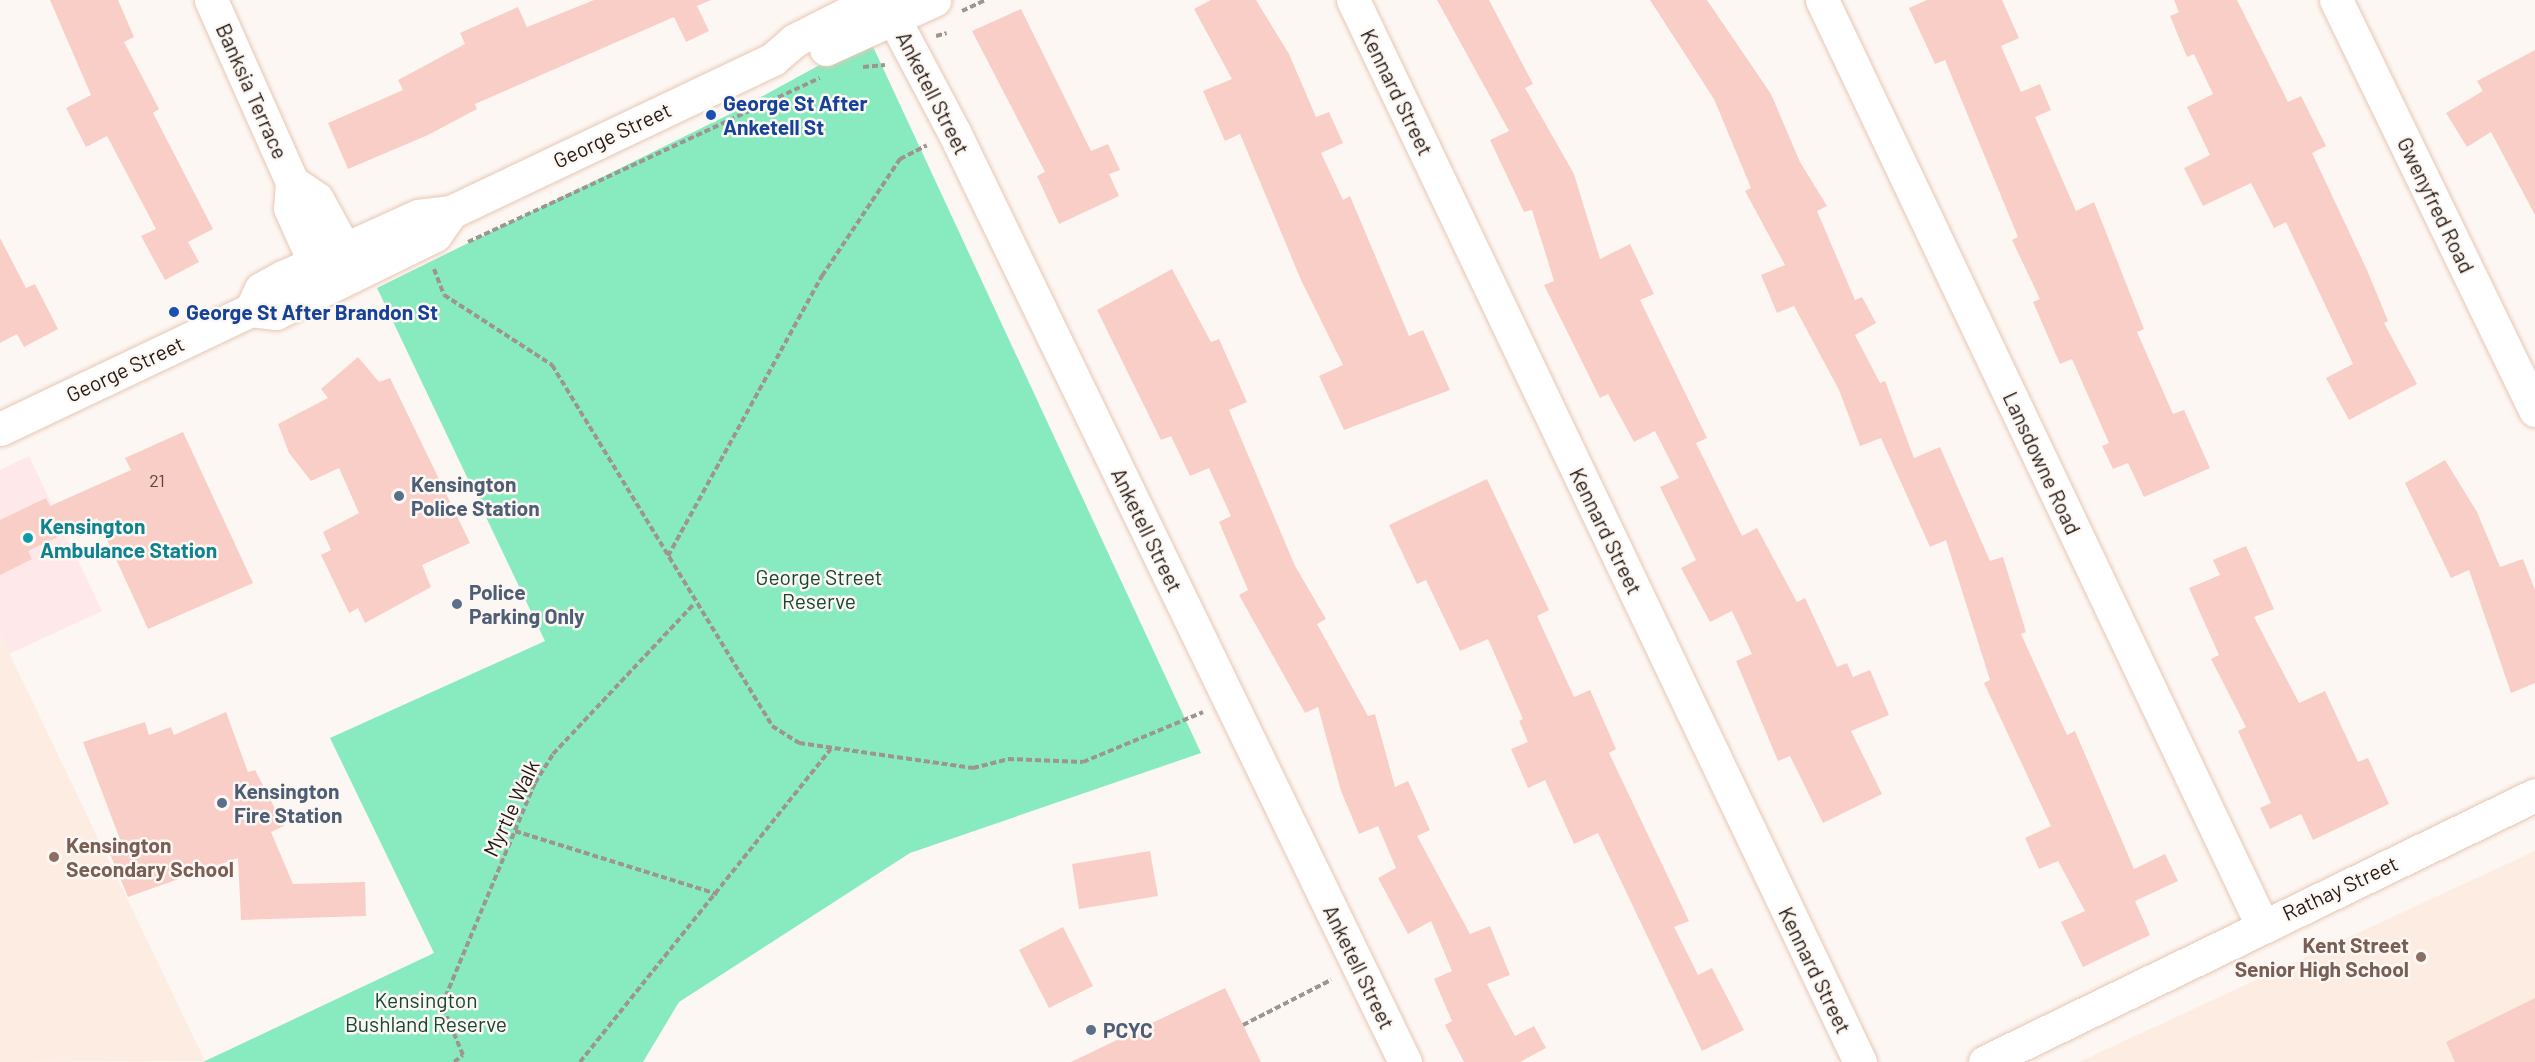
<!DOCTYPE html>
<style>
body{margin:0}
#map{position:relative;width:2535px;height:1062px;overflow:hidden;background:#fdf7f3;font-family:Barlow,sans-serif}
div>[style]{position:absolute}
.built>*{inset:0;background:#fcece2}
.industrial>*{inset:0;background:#fee8ea}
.green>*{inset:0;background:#88eabf}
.building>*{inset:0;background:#f9cec6}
.path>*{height:4px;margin-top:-2px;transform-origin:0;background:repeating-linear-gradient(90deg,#9d958f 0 6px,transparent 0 9px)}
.roads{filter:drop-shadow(0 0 2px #e7c7b4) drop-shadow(0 0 2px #e7c7b4)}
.minor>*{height:33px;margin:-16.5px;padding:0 16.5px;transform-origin:16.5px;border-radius:16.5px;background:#fff}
.secondary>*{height:33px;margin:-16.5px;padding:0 16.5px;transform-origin:16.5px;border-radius:16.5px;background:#fff}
.dots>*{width:16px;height:16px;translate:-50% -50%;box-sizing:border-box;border:3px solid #fdf7f3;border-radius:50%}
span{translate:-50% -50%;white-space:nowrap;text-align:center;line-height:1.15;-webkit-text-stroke:5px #fdf7f3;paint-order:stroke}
.number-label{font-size:18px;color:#58453e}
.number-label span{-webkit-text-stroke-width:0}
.street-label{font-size:21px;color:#221710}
.transit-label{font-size:21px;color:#164399;font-weight:700}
.left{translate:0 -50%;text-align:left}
.service-label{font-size:21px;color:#4e5e75;font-weight:700}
.culture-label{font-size:21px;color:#0d838f;font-weight:700}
.park-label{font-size:21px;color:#154533}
.education-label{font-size:21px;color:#785e54;font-weight:700}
.right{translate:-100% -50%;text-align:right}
</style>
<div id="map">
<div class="built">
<i style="clip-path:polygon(0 634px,205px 1061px,0 1062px)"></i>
<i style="clip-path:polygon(2535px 851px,2535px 1062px,2079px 1062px)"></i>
</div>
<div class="industrial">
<i style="clip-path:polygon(29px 456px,102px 611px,9px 654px,0 634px,0 470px)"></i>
</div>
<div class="green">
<i style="clip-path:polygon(869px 38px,1201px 753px,910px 853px,679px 1002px,643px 1062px,203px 1062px,434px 953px,330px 738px,545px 641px,377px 288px,728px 115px)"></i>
</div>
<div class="building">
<i style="clip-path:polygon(50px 0,118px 0,134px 37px,124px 42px,159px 109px,153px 113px,213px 229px,188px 242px,199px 262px,165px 280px,141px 236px,156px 229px,107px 136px,86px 147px,66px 108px,91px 95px)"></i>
<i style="clip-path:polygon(594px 0,711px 0,697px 6px,709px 31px,686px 42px,674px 17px,475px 104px,477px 109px,428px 135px,348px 169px,328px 123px,403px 90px,398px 80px,465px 44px,460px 33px,518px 7px,527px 27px)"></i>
<i style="clip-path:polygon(1211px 0,1256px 0,1289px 54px,1316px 117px,1329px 112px,1343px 143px,1321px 153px,1343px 200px,1350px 196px,1409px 336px,1423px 330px,1450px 390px,1344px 430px,1319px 376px,1343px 365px,1301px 280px,1240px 134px,1225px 141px,1203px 91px,1232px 79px,1194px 9px)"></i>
<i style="clip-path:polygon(1437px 0,1489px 0,1533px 84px,1525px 88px,1574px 174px,1600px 259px,1630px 244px,1654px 294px,1640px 300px,1707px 438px,1696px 443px,1742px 536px,1757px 528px,1797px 602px,1805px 598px,1837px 667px,1847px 663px,1853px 677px,1870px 670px,1889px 715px,1851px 731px,1882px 794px,1823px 823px,1790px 756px,1778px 761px,1736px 661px,1752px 654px,1732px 611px,1710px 622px,1681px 568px,1696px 560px,1660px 487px,1679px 478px,1655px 431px,1634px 442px,1608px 394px,1600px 398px,1544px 285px,1554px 281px,1532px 210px,1524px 212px,1490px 140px,1509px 131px)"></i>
<i style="clip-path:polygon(1650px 0,1707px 0,1771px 94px,1800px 162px,1827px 206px,1817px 211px,1855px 300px,1862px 297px,1876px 323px,1855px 335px,1880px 383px,1885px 381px,1914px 458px,1940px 447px,1990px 561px,2003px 557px,2026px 632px,2021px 634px,2067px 735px,2075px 731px,2134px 869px,2165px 854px,2178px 881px,2135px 901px,2150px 935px,2083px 967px,2061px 922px,2085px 911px,2058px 861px,2039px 869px,2025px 838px,2051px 826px,1984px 683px,1990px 680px,1946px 540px,1930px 547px,1881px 438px,1860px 446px,1839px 390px,1794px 306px,1777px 313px,1761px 275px,1785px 265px,1745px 191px,1751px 188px,1714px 99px)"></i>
<i style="clip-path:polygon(1927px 0,2002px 0,2019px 38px,2001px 46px,2021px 92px,2040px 84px,2051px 110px,2035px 117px,2076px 211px,2094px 202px,2144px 329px,2137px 332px,2173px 414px,2184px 410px,2210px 468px,2144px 497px,2128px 463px,2113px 469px,2102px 446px,2109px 443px,2072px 359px,2060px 364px,2033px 302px,2040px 299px,2012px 240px,2018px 237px,1945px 60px,1935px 64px,1909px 8px)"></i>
<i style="clip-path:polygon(2174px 0,2237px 0,2288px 102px,2301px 96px,2326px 146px,2312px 153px,2367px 270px,2388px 321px,2384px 323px,2417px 384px,2349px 420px,2326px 378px,2353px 364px,2286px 222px,2274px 228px,2251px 183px,2203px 206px,2184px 168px,2210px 155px,2187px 107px,2213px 94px,2194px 54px,2187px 57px,2170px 16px,2179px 12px)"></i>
<i style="clip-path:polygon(1021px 9px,1091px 151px,1108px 144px,1120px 170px,1109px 174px,1119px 196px,1059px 224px,1037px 176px,1045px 172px,972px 31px)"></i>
<i style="clip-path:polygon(2535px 50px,2535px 215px,2491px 132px,2467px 147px,2446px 113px,2483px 91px,2477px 81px)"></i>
<i style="clip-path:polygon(0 238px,26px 288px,35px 284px,58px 329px,24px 347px,17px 334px,0 343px)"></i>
<i style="clip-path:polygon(1172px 269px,1211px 342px,1219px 339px,1247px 402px,1229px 410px,1295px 566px,1326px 619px,1317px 624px,1368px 716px,1375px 714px,1395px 787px,1408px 781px,1430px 830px,1417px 836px,1470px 934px,1490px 926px,1510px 975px,1487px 984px,1515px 1036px,1534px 1026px,1546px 1048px,1520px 1062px,1464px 1062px,1445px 1025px,1452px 1021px,1434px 979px,1452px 971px,1431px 921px,1408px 934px,1378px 878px,1396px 868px,1378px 826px,1359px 834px,1341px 791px,1318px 707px,1305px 713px,1239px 595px,1248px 590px,1219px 522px,1231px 516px,1209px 468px,1190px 476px,1171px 436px,1161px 440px,1097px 310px)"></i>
<i style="clip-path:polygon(358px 357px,379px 382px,390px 378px,470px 543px,422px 565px,431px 587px,365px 623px,358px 608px,349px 613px,321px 555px,331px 550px,323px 532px,359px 513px,339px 468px,311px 481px,289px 453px,278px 424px,328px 398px,321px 389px)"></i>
<i style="clip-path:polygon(183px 432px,253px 583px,148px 629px,97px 518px,28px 551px,32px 559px,0 575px,0 520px,46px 498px,50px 506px,131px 470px,125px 458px)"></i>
<i style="clip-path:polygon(2445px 460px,2477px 512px,2500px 567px,2523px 559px,2535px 590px,2535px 683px,2511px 693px,2469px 570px,2451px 578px,2405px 483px)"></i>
<i style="clip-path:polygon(1487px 479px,1549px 610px,1537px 616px,1574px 697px,1590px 690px,1616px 749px,1609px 753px,1689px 921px,1674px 927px,1698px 975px,1712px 968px,1744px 1030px,1702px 1051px,1598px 833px,1574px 844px,1545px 780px,1528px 788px,1511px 749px,1528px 742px,1519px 721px,1523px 719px,1488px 639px,1460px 651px,1426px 580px,1417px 584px,1389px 525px)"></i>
<i style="clip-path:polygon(2246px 546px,2274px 609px,2254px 617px,2299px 703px,2325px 691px,2358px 762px,2368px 758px,2389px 804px,2313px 840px,2301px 814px,2270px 829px,2260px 808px,2271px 803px,2238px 731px,2246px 727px,2211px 659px,2219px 655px,2189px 588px,2220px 575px,2213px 560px)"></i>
<i style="clip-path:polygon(226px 712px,248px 772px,255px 770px,284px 826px,271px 832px,293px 884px,365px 882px,366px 916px,241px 920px,238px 858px,128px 897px,107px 847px,121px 842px,83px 742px,145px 722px,149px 735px,171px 727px,174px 735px)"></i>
<i style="clip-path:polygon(1150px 851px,1158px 896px,1079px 909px,1072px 864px)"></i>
<i style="clip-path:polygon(1063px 927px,1093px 986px,1049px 1008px,1019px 950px)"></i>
<i style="clip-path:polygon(1225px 988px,1261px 1062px,1071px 1062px)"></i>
<i style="clip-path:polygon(2535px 998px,2535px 1062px,2455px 1062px,2446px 1042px)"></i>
</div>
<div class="path">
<i style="left:962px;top:11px;width:26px;rotate:-25deg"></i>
<i style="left:936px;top:36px;width:11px;rotate:-15deg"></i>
<i style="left:863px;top:67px;width:22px;rotate:-5deg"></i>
<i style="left:468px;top:242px;width:388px;rotate:-25deg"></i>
<i style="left:434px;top:269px;width:28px;rotate:69deg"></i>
<i style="left:444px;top:295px;width:129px;rotate:32.9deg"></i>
<i style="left:552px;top:365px;width:423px;rotate:58.6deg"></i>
<i style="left:772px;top:726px;width:32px;rotate:32deg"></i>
<i style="left:799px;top:743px;width:176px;rotate:8.2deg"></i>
<i style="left:973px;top:768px;width:36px;rotate:-14deg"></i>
<i style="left:1008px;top:759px;width:75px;rotate:2.3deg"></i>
<i style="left:1083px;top:762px;width:130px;rotate:-22.6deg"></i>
<i style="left:668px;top:556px;width:320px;rotate:-61.2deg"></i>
<i style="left:822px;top:276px;width:141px;rotate:-56.3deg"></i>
<i style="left:900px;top:159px;width:30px;rotate:-27deg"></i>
<i style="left:515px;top:831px;width:212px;rotate:17.3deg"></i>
<i style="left:1243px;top:1025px;width:99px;rotate:-27.1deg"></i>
<i style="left:454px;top:1062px;width:11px;rotate:-38deg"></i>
<i style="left:463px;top:1055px;width:54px;rotate:-112.8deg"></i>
<i style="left:442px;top:1005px;width:241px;rotate:-67.3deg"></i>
<i style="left:535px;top:783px;width:34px;rotate:-58deg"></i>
<i style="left:553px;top:754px;width:207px;rotate:-46.8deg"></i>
<i style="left:580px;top:1062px;width:401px;rotate:-51.3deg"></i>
</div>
<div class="roads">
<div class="minor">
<i style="left:211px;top:0;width:199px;rotate:66deg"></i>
<i style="left:292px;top:182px;width:26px;rotate:94deg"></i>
<i style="left:290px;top:208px;width:88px;rotate:65.8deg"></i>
<i style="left:884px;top:0;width:149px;rotate:62.1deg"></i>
<i style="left:954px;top:132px;width:1034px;rotate:64.13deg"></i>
<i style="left:1353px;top:0;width:1177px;rotate:64.48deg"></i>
<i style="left:1822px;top:0;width:1024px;rotate:64.56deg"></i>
<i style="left:2336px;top:0;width:456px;rotate:64.1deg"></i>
<i style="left:292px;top:182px;width:30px;rotate:34deg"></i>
<i style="left:317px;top:199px;width:83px;rotate:61.3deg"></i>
<i style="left:1985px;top:1062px;width:611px;rotate:-25.89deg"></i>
</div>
<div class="secondary">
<i style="left:826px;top:49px;width:119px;rotate:-24.4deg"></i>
<i style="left:251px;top:310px;width:23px;rotate:-65deg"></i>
<i style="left:261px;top:289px;width:25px;rotate:-29deg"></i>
<i style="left:283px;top:277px;width:148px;rotate:-24.3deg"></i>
<i style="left:418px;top:216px;width:33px;rotate:-7deg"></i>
<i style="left:451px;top:212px;width:357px;rotate:-25.4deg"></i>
<i style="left:773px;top:59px;width:29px;rotate:-41deg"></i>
<i style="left:795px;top:40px;width:89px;rotate:-26.9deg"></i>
<i style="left:0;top:429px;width:278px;rotate:-25.4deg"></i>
<i style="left:251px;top:310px;width:25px;rotate:7deg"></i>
<i style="left:276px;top:313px;width:177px;rotate:-26.1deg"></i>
<i style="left:435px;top:235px;width:28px;rotate:-55deg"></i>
</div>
</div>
<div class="dots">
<i style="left:711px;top:115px;background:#1a4fb4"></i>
<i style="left:174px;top:312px;background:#1a4fb4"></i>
<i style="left:399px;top:496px;background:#5c6f8a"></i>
<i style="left:28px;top:538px;background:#0f9aa8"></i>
<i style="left:457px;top:604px;background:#5c6f8a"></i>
<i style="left:222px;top:803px;background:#5c6f8a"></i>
<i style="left:54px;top:857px;background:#8d6e63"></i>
<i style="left:2421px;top:957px;background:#8d6e63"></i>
<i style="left:1091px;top:1030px;background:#5c6f8a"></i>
</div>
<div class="number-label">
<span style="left:157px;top:480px">21</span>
</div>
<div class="street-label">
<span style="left:252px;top:91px;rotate:66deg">Banksia Terrace</span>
<span style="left:1397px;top:92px;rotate:64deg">Kennard Street</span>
<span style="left:933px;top:93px;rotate:63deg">Anketell Street</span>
<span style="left:612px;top:135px;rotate:-25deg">George Street</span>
<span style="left:2436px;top:205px;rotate:64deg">Gwenyfred Road</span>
<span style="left:125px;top:369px;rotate:-25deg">George Street</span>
<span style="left:2042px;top:463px;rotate:65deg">Lansdowne Road</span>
<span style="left:1147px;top:530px;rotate:64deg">Anketell Street</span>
<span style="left:1606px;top:531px;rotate:64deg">Kennard Street</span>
<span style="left:511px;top:808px;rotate:-65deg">Myrtle Walk</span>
<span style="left:2340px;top:888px;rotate:-25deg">Rathay Street</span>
<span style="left:1359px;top:967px;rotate:64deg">Anketell Street</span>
<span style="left:1815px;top:970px;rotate:64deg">Kennard Street</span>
</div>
<div class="transit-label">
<span class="left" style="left:723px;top:115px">George St After<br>Anketell St</span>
<span class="left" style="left:186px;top:312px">George St After Brandon St</span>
</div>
<div class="service-label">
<span class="left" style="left:411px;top:496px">Kensington<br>Police Station</span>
<span class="left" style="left:469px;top:604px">Police<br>Parking Only</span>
<span class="left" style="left:234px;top:803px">Kensington<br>Fire Station</span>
<span class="left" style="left:1103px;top:1030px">PCYC</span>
</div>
<div class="culture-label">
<span class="left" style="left:40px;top:538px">Kensington<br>Ambulance Station</span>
</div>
<div class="park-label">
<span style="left:819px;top:589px">George Street<br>Reserve</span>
<span style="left:426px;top:1012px">Kensington<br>Bushland Reserve</span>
</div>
<div class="education-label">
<span class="left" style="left:66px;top:857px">Kensington<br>Secondary School</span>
<span class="right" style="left:2409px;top:957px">Kent Street<br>Senior High School</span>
</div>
</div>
